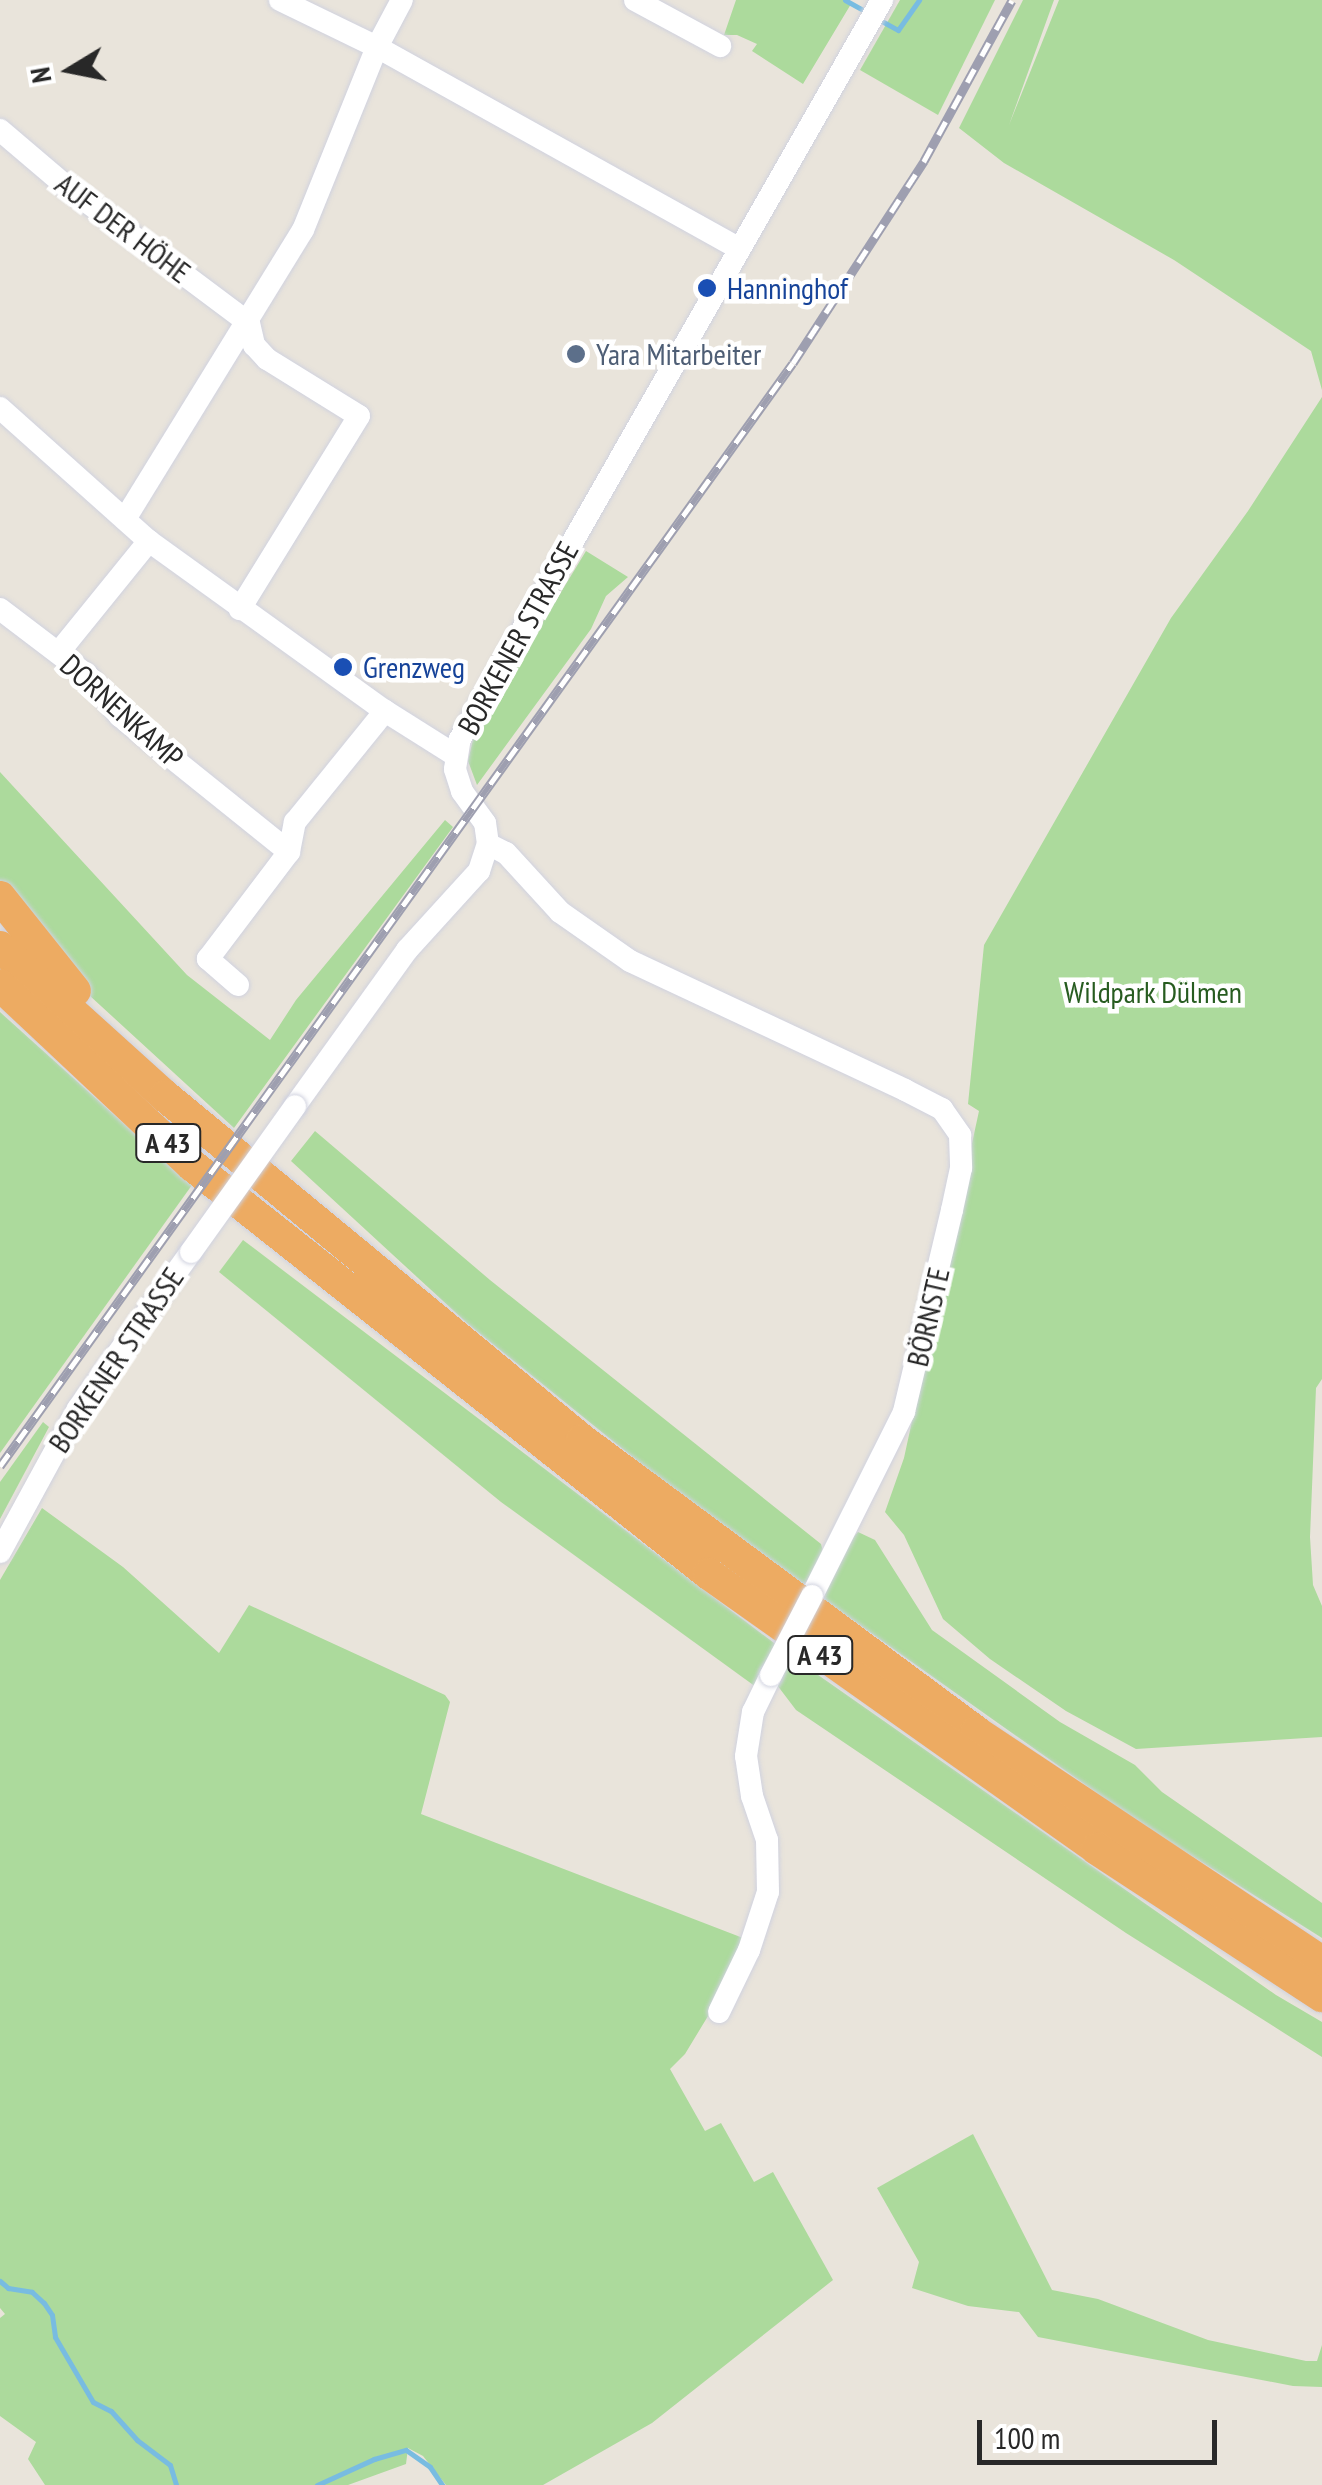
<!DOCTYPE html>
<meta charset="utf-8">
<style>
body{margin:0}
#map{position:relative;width:1322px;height:2485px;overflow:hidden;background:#e9e4db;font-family:"PT Sans Narrow",sans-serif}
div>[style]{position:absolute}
.green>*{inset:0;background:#acda9c}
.stream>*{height:5px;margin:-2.5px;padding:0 2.5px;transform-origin:2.5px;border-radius:2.5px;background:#78bce1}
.roads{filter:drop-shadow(0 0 2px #d0d2df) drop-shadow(0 0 2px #d0d2df)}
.minor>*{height:22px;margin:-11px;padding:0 11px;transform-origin:11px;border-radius:11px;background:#fff}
.highway>*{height:32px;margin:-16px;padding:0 16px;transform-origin:16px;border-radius:16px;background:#edab62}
.rail>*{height:9px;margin-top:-4.5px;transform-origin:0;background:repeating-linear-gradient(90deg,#fff 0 15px,#9e9fb0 0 30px);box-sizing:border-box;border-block:2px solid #9e9fb0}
.bridges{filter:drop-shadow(0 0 2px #d0d2df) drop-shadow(0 0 2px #d0d2df)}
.minor-bridge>*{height:22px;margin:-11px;padding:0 11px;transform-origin:11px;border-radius:11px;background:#fff}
.dots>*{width:28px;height:28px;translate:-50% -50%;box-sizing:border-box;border:5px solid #fff;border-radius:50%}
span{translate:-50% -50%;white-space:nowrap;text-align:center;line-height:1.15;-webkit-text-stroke:9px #fff;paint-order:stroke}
.shield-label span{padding:2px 8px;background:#fff;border:2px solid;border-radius:8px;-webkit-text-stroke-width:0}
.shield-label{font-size:28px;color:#282828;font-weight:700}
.street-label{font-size:30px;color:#282828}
.transit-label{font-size:30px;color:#164399}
.left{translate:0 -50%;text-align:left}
.service-label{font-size:30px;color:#4e5e75}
.park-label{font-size:30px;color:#275c20}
.north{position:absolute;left:20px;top:20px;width:100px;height:100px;-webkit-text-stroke:8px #fff;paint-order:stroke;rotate:260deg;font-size:28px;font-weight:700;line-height:40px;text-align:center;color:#282828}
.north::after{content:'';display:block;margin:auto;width:35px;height:45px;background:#282828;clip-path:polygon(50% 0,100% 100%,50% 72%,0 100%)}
.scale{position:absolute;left:977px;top:2420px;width:240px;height:45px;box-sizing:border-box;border:5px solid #282828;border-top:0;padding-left:12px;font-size:30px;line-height:35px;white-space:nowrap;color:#282828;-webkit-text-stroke:8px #fff;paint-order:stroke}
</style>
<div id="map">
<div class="green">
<i style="clip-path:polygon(736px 0,847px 0,851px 4px,803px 84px,752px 51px,757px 44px,737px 35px,724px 35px)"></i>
<i style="clip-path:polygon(900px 0,995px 0,938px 115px,860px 70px)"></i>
<i style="clip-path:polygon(1023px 0,1054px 0,1009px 125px,1059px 0,1322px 0,1322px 390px,1311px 351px,1174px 260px,1004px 163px,959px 128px)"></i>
<i style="clip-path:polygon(1322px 397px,1322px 1379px,1316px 1388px,1310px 1537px,1313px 1585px,1322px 1606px,1322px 1737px,1136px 1749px,1066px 1711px,990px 1659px,943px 1619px,904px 1535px,885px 1512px,904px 1458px,979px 1111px,968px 1104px,984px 945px,1171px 618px,1248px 511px)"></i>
<i style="clip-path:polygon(586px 551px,628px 577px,606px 596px,591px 629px,477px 785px,468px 761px,474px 735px)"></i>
<i style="clip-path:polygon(0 772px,187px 975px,270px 1040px,296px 1000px,445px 820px,453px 827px,234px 1128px,77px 984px,0 887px)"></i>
<i style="clip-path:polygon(0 1012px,192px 1185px,0 1453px)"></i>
<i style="clip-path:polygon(315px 1131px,490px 1280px,821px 1544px,824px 1555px,807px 1589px,661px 1480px,468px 1324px,291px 1161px)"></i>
<i style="clip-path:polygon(243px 1240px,778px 1646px,756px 1687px,501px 1502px,219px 1272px)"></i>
<i style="clip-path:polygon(43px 1422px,49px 1427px,0 1519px,0 1482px)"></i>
<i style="clip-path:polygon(42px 1508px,123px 1567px,219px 1653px,249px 1605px,445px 1695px,450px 1702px,421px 1814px,743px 1938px,722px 1993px,685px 2054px,670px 2069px,705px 2131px,721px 2123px,754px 2182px,773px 2172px,833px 2280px,652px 2423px,543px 2485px,446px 2485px,423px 2456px,408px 2448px,406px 2464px,348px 2485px,45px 2485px,28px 2459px,36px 2442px,0 2416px,0 2318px,5px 2314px,0 2308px,0 1580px)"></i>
<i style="clip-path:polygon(858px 1532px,875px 1540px,932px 1630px,1060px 1722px,1135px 1765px,1162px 1792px,1322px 1903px,1322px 1938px,1135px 1820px,820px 1597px,844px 1547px)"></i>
<i style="clip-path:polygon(791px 1656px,1276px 1995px,1322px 2022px,1322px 2057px,1126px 1933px,796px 1710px,777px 1685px)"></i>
<i style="clip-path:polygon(973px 2134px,1052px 2290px,1098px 2299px,1208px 2340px,1306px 2361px,1317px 2361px,1322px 2345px,1322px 2387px,1293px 2386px,1038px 2337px,1019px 2312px,968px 2306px,912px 2288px,919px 2262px,877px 2188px)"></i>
</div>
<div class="stream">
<i style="left:845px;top:0;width:26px;rotate:29deg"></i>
<i style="left:878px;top:19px;width:23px;rotate:29deg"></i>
<i style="left:898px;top:30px;width:37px;rotate:-55deg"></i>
<i style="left:0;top:2281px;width:11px;rotate:41deg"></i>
<i style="left:8px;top:2288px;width:24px;rotate:9deg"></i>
<i style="left:32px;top:2292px;width:16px;rotate:43deg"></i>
<i style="left:44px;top:2303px;width:14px;rotate:56deg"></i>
<i style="left:52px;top:2315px;width:22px;rotate:82deg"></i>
<i style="left:55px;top:2337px;width:75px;rotate:59.7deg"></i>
<i style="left:93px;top:2402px;width:20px;rotate:27deg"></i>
<i style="left:111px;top:2411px;width:39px;rotate:48deg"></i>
<i style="left:137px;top:2440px;width:41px;rotate:37.1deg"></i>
<i style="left:170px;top:2465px;width:21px;rotate:73deg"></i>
<i style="left:317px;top:2485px;width:63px;rotate:-24.5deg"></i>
<i style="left:374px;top:2459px;width:33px;rotate:-16deg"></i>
<i style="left:406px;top:2450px;width:29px;rotate:35deg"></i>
<i style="left:430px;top:2467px;width:22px;rotate:56deg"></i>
</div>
<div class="roads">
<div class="minor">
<i style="left:280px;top:0;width:108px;rotate:25.9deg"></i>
<i style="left:377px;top:47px;width:415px;rotate:29.1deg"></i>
<i style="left:635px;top:0;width:97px;rotate:28.4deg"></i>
<i style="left:0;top:130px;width:88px;rotate:40.4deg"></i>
<i style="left:67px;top:187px;width:227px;rotate:36.8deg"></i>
<i style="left:249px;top:323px;width:23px;rotate:77deg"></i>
<i style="left:254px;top:345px;width:19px;rotate:47deg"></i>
<i style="left:267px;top:359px;width:108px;rotate:31.8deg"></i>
<i style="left:359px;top:416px;width:227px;rotate:121.7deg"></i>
<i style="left:0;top:408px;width:200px;rotate:41.8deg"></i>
<i style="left:149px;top:541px;width:291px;rotate:35.8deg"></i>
<i style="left:385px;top:711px;width:83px;rotate:32.2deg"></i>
<i style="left:125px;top:519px;width:339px;rotate:-58.4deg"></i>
<i style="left:303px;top:230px;width:197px;rotate:-68deg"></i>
<i style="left:377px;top:47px;width:53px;rotate:-62deg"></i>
<i style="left:0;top:609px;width:109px;rotate:37.2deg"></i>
<i style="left:87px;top:675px;width:53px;rotate:51.2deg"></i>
<i style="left:120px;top:716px;width:217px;rotate:38.8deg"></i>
<i style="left:59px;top:652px;width:143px;rotate:-51deg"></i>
<i style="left:488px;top:844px;width:20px;rotate:27deg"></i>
<i style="left:506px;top:853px;width:80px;rotate:47.5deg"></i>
<i style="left:560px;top:912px;width:85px;rotate:35deg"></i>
<i style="left:630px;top:961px;width:304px;rotate:25.1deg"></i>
<i style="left:905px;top:1090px;width:42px;rotate:27.2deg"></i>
<i style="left:942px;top:1109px;width:32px;rotate:55deg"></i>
<i style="left:960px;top:1135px;width:33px;rotate:88deg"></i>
<i style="left:961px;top:1168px;width:43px;rotate:102.1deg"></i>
<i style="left:952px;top:1210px;width:208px;rotate:103.4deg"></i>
<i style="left:904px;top:1412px;width:206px;rotate:116.6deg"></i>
<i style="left:238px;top:985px;width:40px;rotate:-139deg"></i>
<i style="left:208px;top:959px;width:134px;rotate:-52.9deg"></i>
<i style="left:289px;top:852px;width:31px;rotate:-79deg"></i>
<i style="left:295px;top:822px;width:143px;rotate:-51deg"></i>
<i style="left:295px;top:1106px;width:192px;rotate:-54.3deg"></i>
<i style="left:407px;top:950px;width:107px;rotate:-47.7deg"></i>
<i style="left:479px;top:871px;width:28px;rotate:-72deg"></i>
<i style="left:488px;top:844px;width:21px;rotate:-98deg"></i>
<i style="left:485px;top:823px;width:39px;rotate:-126deg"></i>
<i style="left:462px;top:791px;width:23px;rotate:-108deg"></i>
<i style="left:455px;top:769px;width:30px;rotate:-81deg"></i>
<i style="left:460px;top:739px;width:851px;rotate:-60.27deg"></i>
<i style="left:0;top:1552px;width:163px;rotate:-61.4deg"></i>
<i style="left:78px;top:1409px;width:193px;rotate:-54.3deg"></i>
<i style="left:719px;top:2012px;width:69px;rotate:-64.2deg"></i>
<i style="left:749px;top:1950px;width:61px;rotate:-71.9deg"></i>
<i style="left:768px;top:1892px;width:52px;rotate:-91.1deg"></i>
<i style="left:767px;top:1840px;width:46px;rotate:-108.8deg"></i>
<i style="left:752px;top:1796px;width:40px;rotate:-98.5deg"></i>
<i style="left:746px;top:1756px;width:45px;rotate:-81deg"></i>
<i style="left:753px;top:1712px;width:41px;rotate:-64.1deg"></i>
</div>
<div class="highway">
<i style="left:0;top:897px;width:120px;rotate:51.4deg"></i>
<i style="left:0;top:947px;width:222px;rotate:42.1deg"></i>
<i style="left:165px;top:1096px;width:541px;rotate:39.52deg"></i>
<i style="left:582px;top:1440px;width:490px;rotate:36.5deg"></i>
<i style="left:976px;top:1732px;width:415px;rotate:33.6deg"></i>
<i style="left:0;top:985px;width:265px;rotate:43.2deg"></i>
<i style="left:193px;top:1166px;width:658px;rotate:38.33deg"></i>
<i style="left:709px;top:1574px;width:476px;rotate:35.3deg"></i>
<i style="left:1097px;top:1849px;width:269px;rotate:33.2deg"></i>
</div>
</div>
<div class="rail">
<i style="left:0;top:1466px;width:1358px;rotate:-54.29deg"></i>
<i style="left:793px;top:363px;width:241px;rotate:-57deg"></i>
<i style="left:924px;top:161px;width:183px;rotate:-61.3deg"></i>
</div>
<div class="bridges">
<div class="minor-bridge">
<i style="left:191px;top:1252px;width:179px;rotate:-54.5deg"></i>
<i style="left:771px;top:1675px;width:89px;rotate:-62.6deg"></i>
</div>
</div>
<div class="dots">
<i style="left:707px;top:288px;background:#1a4fb4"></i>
<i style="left:576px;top:354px;background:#5c6f8a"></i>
<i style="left:343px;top:667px;background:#1a4fb4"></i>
</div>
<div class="shield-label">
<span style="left:168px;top:1143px">A 43</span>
<span style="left:820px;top:1655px">A 43</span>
</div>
<div class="street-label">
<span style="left:123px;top:228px;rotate:37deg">AUF DER HÖHE</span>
<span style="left:518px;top:638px;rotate:-61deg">BORKENER STRASSE</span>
<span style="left:122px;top:711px;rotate:42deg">DORNENKAMP</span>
<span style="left:928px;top:1317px;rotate:-77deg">BÖRNSTE</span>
<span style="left:116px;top:1360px;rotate:-56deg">BORKENER STRASSE</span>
</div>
<div class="transit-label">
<span class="left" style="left:727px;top:288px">Hanninghof</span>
<span class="left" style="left:363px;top:667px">Grenzweg</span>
</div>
<div class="service-label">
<span class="left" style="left:596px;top:354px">Yara Mitarbeiter</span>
</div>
<div class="park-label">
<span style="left:1153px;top:992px">Wildpark Dülmen</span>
</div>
<div class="north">N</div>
<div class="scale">100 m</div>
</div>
